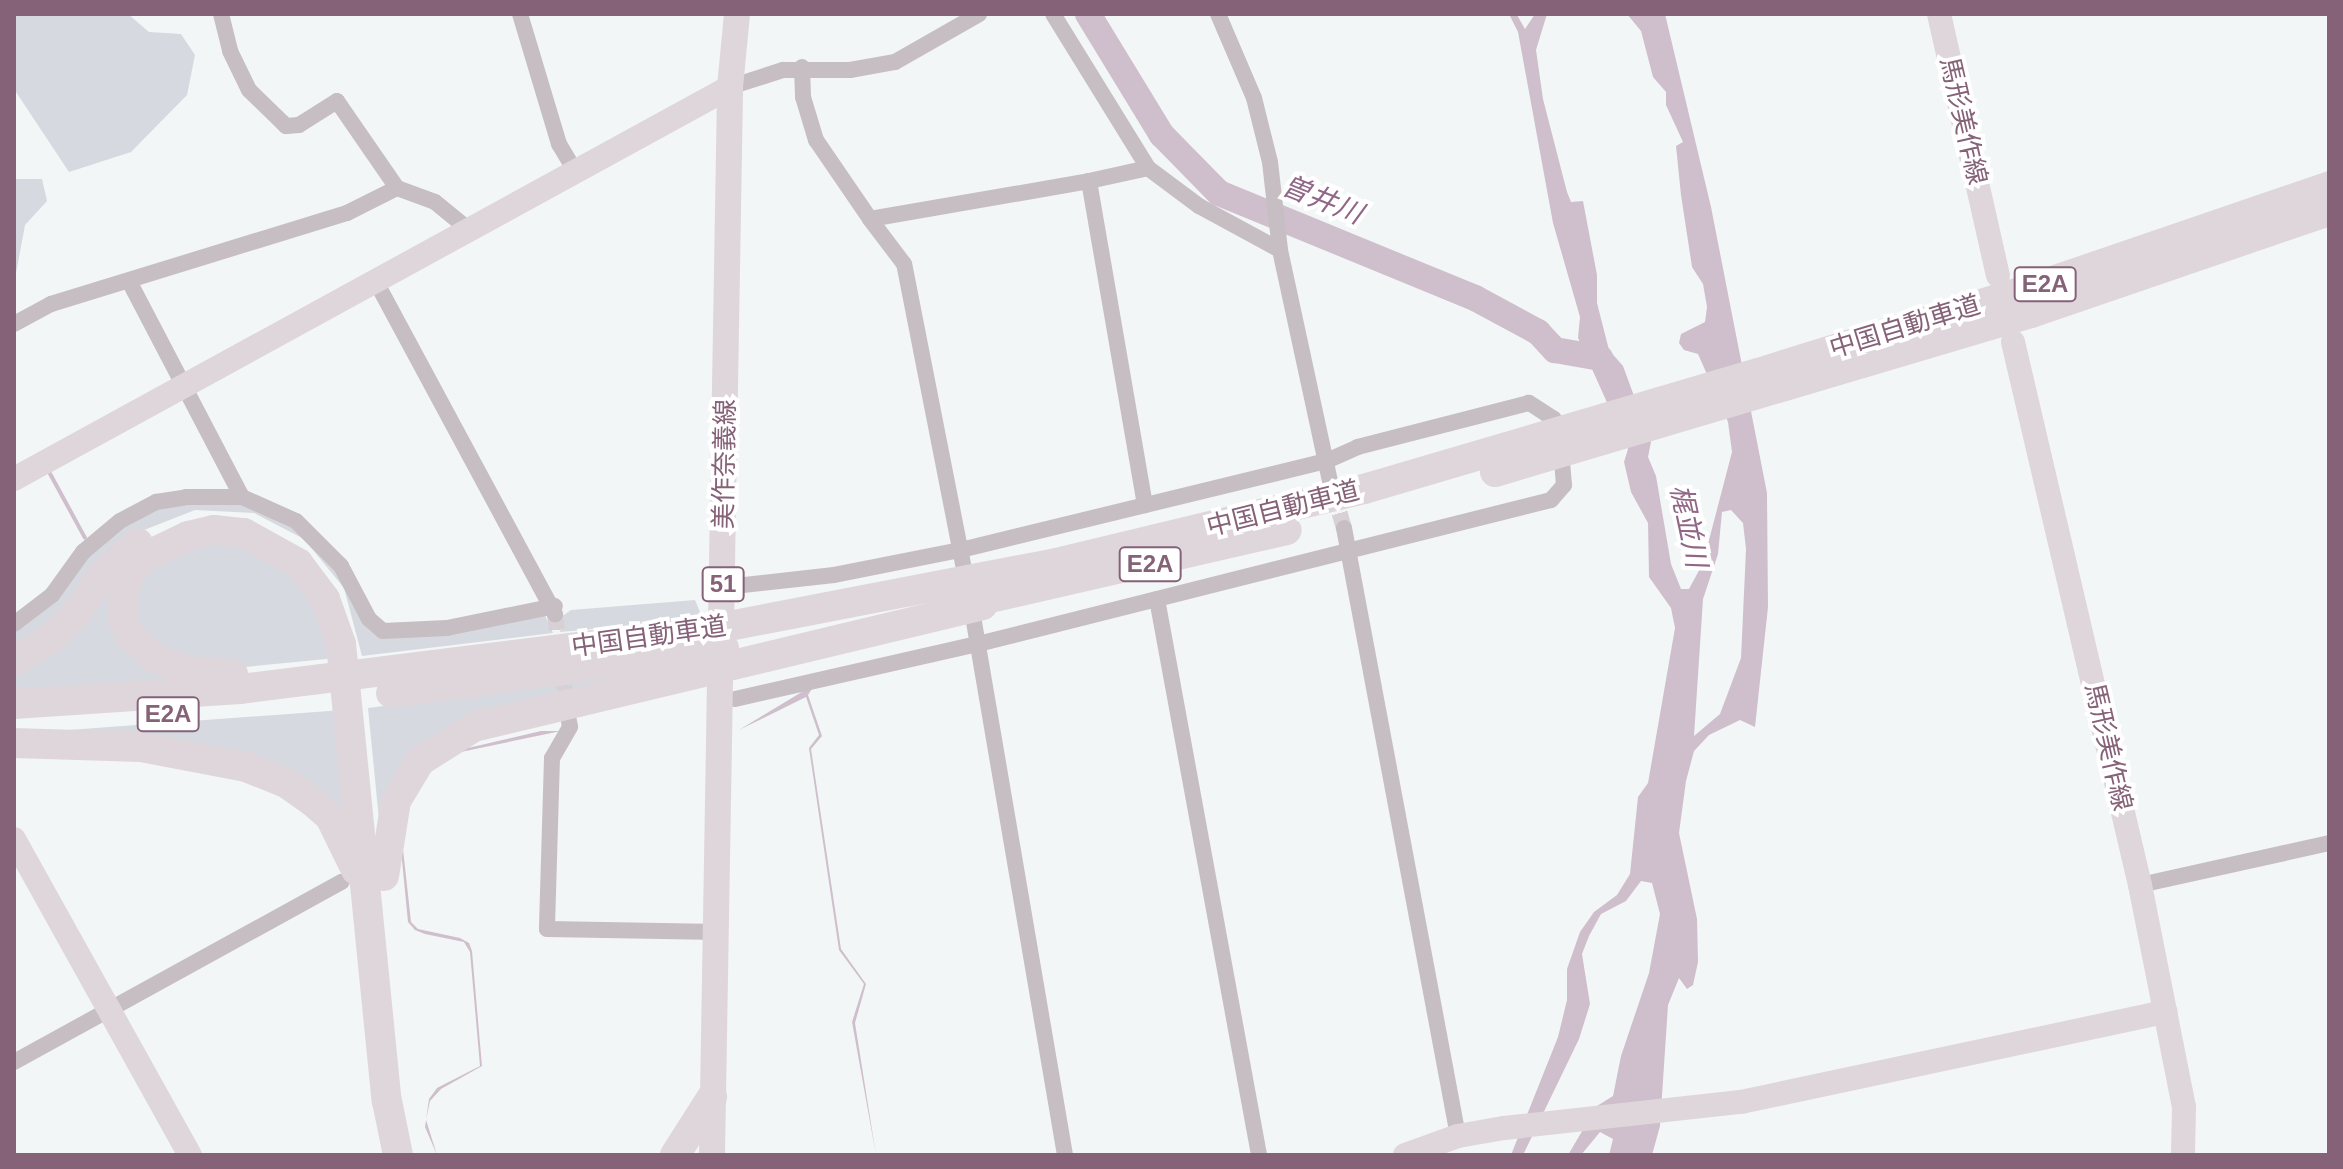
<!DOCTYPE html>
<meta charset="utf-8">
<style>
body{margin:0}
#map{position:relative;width:2343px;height:1169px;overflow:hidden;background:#f2f6f6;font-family:Arial,"Noto Sans JP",sans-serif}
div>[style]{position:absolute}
.green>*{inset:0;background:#d6dae0}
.water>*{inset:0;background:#cfbfcc}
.stream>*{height:4px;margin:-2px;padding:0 2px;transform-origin:2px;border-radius:2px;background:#cfbfcc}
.river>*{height:26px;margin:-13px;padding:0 13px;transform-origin:13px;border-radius:13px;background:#cfbfcc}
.street-tunnel>*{height:16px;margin-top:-8px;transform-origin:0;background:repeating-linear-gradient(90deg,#d7d1d6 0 16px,transparent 0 24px)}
.street>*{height:16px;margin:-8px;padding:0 8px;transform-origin:8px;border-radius:8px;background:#c7bec3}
.secondary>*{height:24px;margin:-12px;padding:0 12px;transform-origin:12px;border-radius:12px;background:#dfd6dc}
.primary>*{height:26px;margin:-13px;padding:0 13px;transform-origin:13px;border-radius:13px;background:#dfd6dc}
.highway>*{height:30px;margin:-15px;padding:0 15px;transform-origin:15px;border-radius:15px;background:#dfd6dc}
span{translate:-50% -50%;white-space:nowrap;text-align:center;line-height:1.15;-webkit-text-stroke:8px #fff;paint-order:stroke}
.shield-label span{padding:2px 6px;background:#fff;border:2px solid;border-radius:6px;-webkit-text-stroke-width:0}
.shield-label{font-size:24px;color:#856278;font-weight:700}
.street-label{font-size:26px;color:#856278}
.water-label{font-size:28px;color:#916788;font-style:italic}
.frame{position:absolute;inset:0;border:16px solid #856278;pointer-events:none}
</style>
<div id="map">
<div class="green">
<i style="clip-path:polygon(14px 14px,128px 14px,149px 32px,181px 34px,195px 55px,187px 95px,131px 152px,69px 172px,14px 89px)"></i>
<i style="clip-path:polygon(14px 179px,42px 179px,47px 201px,25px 225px,14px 284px)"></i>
<i style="clip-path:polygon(194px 500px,247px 503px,275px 513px,334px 563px,371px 629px,544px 613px,553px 633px,362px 656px,344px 588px,304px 539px,254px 513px,195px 510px,139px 532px,72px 606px,14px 653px,14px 629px,84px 557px,141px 512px)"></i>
<i style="clip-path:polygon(215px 536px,301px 572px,337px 658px,245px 667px,185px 662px,135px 630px,137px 575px)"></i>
<i style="clip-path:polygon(124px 562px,113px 609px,194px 678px,14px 691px,14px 668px)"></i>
<i style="clip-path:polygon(695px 600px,703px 619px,560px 632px,561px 617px,571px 610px)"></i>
<i style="clip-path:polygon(676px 668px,447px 733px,381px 840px,368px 708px)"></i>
<i style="clip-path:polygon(343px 710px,358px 853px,305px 788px,14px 734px)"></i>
</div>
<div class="water">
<i style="clip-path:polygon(evenodd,1509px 14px,1517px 15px,1525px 29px,1535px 14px,1547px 14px,1536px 50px,1543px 99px,1567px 192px,1571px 202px,1583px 201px,1597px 275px,1597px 303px,1609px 350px,1623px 366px,1651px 442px,1648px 457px,1656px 476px,1671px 564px,1681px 589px,1689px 589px,1703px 563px,1732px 452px,1728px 422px,1698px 354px,1684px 350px,1679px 343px,1681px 334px,1705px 322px,1707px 307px,1703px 284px,1692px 267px,1681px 195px,1676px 146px,1683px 142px,1666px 105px,1666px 92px,1653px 77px,1641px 31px,1627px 14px,1665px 14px,1711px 207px,1767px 493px,1768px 607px,1755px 727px,1740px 720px,1709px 735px,1694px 751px,1686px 781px,1679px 833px,1697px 919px,1698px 962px,1693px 985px,1687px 989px,1679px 978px,1668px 1005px,1660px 1126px,1652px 1155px,1609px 1155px,1613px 1139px,1600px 1132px,1581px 1155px,1568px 1155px,1597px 1106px,1613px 1096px,1621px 1056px,1649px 973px,1660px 914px,1652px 883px,1641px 881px,1626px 901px,1601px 914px,1589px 936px,1582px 954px,1590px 1004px,1579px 1039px,1523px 1155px,1511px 1155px,1558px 1037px,1567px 1000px,1567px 969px,1580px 932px,1594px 912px,1617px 895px,1630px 874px,1638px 797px,1648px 783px,1675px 628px,1671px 608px,1649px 577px,1648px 523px,1631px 492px,1624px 462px,1628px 449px,1578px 338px,1580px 317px,1553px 223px,1518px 32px,1509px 14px,1731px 510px,1743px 523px,1746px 549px,1741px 658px,1720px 714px,1694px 736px,1703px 599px,1718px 554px,1722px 512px,1731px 510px)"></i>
<i style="clip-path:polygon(815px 684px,808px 695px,822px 736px,811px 749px,841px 949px,866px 984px,855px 1023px,876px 1155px,852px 1022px,864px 984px,839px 950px,809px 748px,819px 735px,806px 697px,739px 730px)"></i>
<i style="clip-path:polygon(541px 731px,561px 731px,456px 753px,427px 773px,408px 804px,403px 849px,411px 922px,418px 929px,460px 938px,469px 943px,472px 951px,482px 1066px,441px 1089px,430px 1101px,426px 1120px,437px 1155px,425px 1127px,429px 1099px,437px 1088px,480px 1066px,470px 952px,464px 942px,425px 934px,415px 930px,408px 922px,401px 850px,403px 816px,406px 803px,418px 780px,438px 762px,455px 751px)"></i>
</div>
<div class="stream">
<i style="left:48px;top:470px;width:77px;rotate:61.4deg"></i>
</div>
<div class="river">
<i style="left:1088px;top:14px;width:142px;rotate:58.6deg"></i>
<i style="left:1162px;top:135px;width:81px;rotate:45.5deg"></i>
<i style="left:1219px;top:193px;width:277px;rotate:22.3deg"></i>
<i style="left:1475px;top:298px;width:72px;rotate:28.4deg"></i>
<i style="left:1538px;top:332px;width:25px;rotate:47deg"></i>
<i style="left:1555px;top:350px;width:46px;rotate:10.1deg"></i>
</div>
<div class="street-tunnel">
<i style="left:1333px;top:490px;width:40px;rotate:74deg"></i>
<i style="left:555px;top:614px;width:96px;rotate:82.8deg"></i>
</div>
<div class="street">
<i style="left:221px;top:14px;width:38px;rotate:76deg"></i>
<i style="left:230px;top:51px;width:43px;rotate:64deg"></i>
<i style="left:249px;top:90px;width:52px;rotate:44.2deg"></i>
<i style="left:286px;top:126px;width:13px;rotate:-4deg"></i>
<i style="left:299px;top:125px;width:45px;rotate:-32.3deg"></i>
<i style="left:337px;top:101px;width:106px;rotate:55.4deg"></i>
<i style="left:520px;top:14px;width:136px;rotate:73.3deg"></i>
<i style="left:559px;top:144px;width:31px;rotate:59deg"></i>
<i style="left:1053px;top:14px;width:181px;rotate:58.3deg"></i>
<i style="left:1218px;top:14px;width:91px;rotate:66.8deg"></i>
<i style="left:1254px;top:98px;width:66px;rotate:76deg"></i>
<i style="left:1270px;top:162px;width:89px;rotate:83.5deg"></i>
<i style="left:1280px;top:250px;width:240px;rotate:77.8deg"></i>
<i style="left:802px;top:67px;width:30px;rotate:88deg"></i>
<i style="left:803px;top:97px;width:45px;rotate:73.2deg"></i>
<i style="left:816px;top:140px;width:96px;rotate:55.6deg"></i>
<i style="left:730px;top:87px;width:56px;rotate:-17.8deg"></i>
<i style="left:783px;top:70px;width:67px"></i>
<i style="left:850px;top:70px;width:46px;rotate:-10.1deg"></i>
<i style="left:895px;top:62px;width:97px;rotate:-29.7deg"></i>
<i style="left:1089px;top:181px;width:60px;rotate:-12.4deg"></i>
<i style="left:1148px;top:168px;width:64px;rotate:36.7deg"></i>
<i style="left:1199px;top:206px;width:92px;rotate:28.5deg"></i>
<i style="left:374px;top:278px;width:382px;rotate:61.7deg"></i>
<i style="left:129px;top:281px;width:244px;rotate:62.4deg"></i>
<i style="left:14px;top:324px;width:42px;rotate:-28.4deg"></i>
<i style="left:51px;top:304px;width:310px;rotate:-17.1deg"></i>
<i style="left:347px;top:213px;width:56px;rotate:-26.6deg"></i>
<i style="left:397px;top:188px;width:40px;rotate:20.2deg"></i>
<i style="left:435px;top:202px;width:43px;rotate:39.3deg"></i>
<i style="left:1344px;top:528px;width:619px;rotate:79.38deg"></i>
<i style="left:964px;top:569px;width:311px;rotate:-101.1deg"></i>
<i style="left:904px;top:264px;width:56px;rotate:-127.1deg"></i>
<i style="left:870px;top:219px;width:222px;rotate:-9.8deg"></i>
<i style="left:1089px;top:181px;width:329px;rotate:80.2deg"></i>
<i style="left:1157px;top:599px;width:565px;rotate:79.6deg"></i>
<i style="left:974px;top:622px;width:541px;rotate:80.31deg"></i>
<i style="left:14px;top:624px;width:48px;rotate:-37.3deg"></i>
<i style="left:52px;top:595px;width:53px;rotate:-54.2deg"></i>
<i style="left:83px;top:552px;width:48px;rotate:-40deg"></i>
<i style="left:120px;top:521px;width:41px;rotate:-27.8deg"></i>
<i style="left:156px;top:502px;width:30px;rotate:-9deg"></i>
<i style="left:186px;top:497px;width:56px"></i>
<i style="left:242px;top:497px;width:59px;rotate:24deg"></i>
<i style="left:296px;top:521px;width:64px;rotate:45deg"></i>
<i style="left:341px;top:566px;width:60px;rotate:62.2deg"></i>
<i style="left:369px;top:619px;width:18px;rotate:41deg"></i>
<i style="left:383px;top:631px;width:64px;rotate:-2.7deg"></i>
<i style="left:447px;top:628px;width:110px;rotate:-11.5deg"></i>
<i style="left:735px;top:699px;width:249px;rotate:-12.8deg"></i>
<i style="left:978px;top:644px;width:591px;rotate:-14.11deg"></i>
<i style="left:1551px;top:500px;width:20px;rotate:-49deg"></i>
<i style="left:1564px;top:485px;width:47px;rotate:-94.9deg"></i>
<i style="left:1560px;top:438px;width:20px;rotate:-108deg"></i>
<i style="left:1554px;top:419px;width:30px;rotate:-147deg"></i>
<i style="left:1529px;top:403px;width:177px;rotate:165.6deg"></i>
<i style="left:1358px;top:447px;width:35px;rotate:156deg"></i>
<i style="left:1326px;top:461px;width:377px;rotate:166.3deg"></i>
<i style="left:960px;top:550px;width:128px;rotate:168.8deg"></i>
<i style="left:834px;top:575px;width:92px;rotate:173.7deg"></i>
<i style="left:567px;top:711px;width:16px;rotate:79deg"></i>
<i style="left:570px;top:727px;width:36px;rotate:120deg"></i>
<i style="left:552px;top:758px;width:171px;rotate:91.7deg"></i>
<i style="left:547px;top:929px;width:172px;rotate:1deg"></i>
<i style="left:2140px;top:885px;width:194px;rotate:-12.5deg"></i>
<i style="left:14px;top:1062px;width:374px;rotate:-28.8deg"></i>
</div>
<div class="secondary">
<i style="left:1939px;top:14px;width:268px;rotate:77.3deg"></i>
<i style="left:2013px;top:342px;width:558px;rotate:76.84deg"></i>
<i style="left:2140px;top:885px;width:226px;rotate:78.8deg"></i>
<i style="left:2184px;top:1107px;width:48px;rotate:91.2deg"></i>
<i style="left:14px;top:479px;width:816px;rotate:-28.7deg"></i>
<i style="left:14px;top:839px;width:362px;rotate:60.9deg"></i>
<i style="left:1405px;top:1155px;width:56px;rotate:-19.7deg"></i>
<i style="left:1458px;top:1136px;width:47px;rotate:-9.9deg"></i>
<i style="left:1504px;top:1128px;width:238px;rotate:-6.3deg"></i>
<i style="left:1741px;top:1102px;width:434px;rotate:-12deg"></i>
</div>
<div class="primary">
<i style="left:712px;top:1155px;width:1068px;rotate:-89.03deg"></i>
<i style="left:730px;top:87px;width:73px;rotate:-84.5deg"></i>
</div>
<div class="highway">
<i style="left:1495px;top:472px;width:559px;rotate:-16.52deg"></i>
<i style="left:2031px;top:313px;width:315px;rotate:-18.9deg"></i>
<i style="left:964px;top:604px;width:331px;rotate:-12.9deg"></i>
<i style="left:14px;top:661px;width:44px;rotate:-31.2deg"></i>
<i style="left:52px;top:638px;width:40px;rotate:-46deg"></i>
<i style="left:80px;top:609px;width:38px;rotate:-58deg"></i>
<i style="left:100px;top:577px;width:51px;rotate:-41.8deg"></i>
<i style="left:233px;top:674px;width:44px;rotate:-176.1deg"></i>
<i style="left:189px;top:671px;width:36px;rotate:-159deg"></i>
<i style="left:155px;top:658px;width:33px;rotate:-139deg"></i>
<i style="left:130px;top:636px;width:19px;rotate:-115deg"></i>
<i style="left:122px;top:619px;width:20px;rotate:-87deg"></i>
<i style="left:123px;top:599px;width:25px;rotate:-76deg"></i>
<i style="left:129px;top:575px;width:21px;rotate:-53deg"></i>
<i style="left:142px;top:558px;width:51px;rotate:-25.6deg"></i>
<i style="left:188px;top:536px;width:27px;rotate:-13deg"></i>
<i style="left:214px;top:530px;width:30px;rotate:6deg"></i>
<i style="left:244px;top:533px;width:62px;rotate:29.1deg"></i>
<i style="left:298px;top:563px;width:45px;rotate:53.1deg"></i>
<i style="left:325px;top:599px;width:48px;rotate:70.4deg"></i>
<i style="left:341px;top:644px;width:459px;rotate:84.3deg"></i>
<i style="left:387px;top:1101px;width:55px;rotate:78.5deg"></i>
<i style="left:391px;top:693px;width:336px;rotate:-7.7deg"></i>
<i style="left:14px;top:704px;width:226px;rotate:-3.8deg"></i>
<i style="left:240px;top:689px;width:467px;rotate:-7.1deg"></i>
<i style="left:703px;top:631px;width:359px;rotate:-10.9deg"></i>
<i style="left:1056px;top:563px;width:317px;rotate:-13.5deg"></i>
<i style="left:1364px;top:489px;width:411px;rotate:-16.4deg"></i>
<i style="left:1758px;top:373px;width:284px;rotate:-17.2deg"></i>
<i style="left:2029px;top:289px;width:317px;rotate:-18.9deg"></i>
<i style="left:14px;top:743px;width:127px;rotate:1.8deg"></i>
<i style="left:141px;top:747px;width:107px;rotate:10.8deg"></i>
<i style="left:246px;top:767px;width:43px;rotate:21.8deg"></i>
<i style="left:286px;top:783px;width:33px;rotate:35deg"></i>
<i style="left:313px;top:802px;width:23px;rotate:41deg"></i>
<i style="left:330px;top:817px;width:59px;rotate:63.9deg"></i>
<i style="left:384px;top:876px;width:76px;rotate:-80.9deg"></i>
<i style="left:396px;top:801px;width:47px;rotate:-59deg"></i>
<i style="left:420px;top:761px;width:64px;rotate:-32.2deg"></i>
<i style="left:474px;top:727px;width:523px;rotate:-13.48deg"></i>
<i style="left:675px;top:1155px;width:69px;rotate:-57.5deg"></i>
</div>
<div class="shield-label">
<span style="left:2045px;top:284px">E2A</span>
<span style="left:1150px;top:564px">E2A</span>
<span style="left:723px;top:584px">51</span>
<span style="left:168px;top:714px">E2A</span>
</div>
<div class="street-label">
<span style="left:1963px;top:121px;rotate:77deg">馬形美作線</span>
<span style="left:1905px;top:327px;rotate:-17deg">中国自動車道</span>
<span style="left:725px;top:464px;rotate:-89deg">美作奈義線</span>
<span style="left:1283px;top:509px;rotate:-14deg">中国自動車道</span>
<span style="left:649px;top:637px;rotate:-8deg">中国自動車道</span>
<span style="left:2108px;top:747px;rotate:77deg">馬形美作線</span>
</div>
<div class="water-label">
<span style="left:1322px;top:200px;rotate:22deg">曽井川</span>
<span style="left:1688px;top:526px;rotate:78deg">梶並川</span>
</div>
<div class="frame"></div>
</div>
